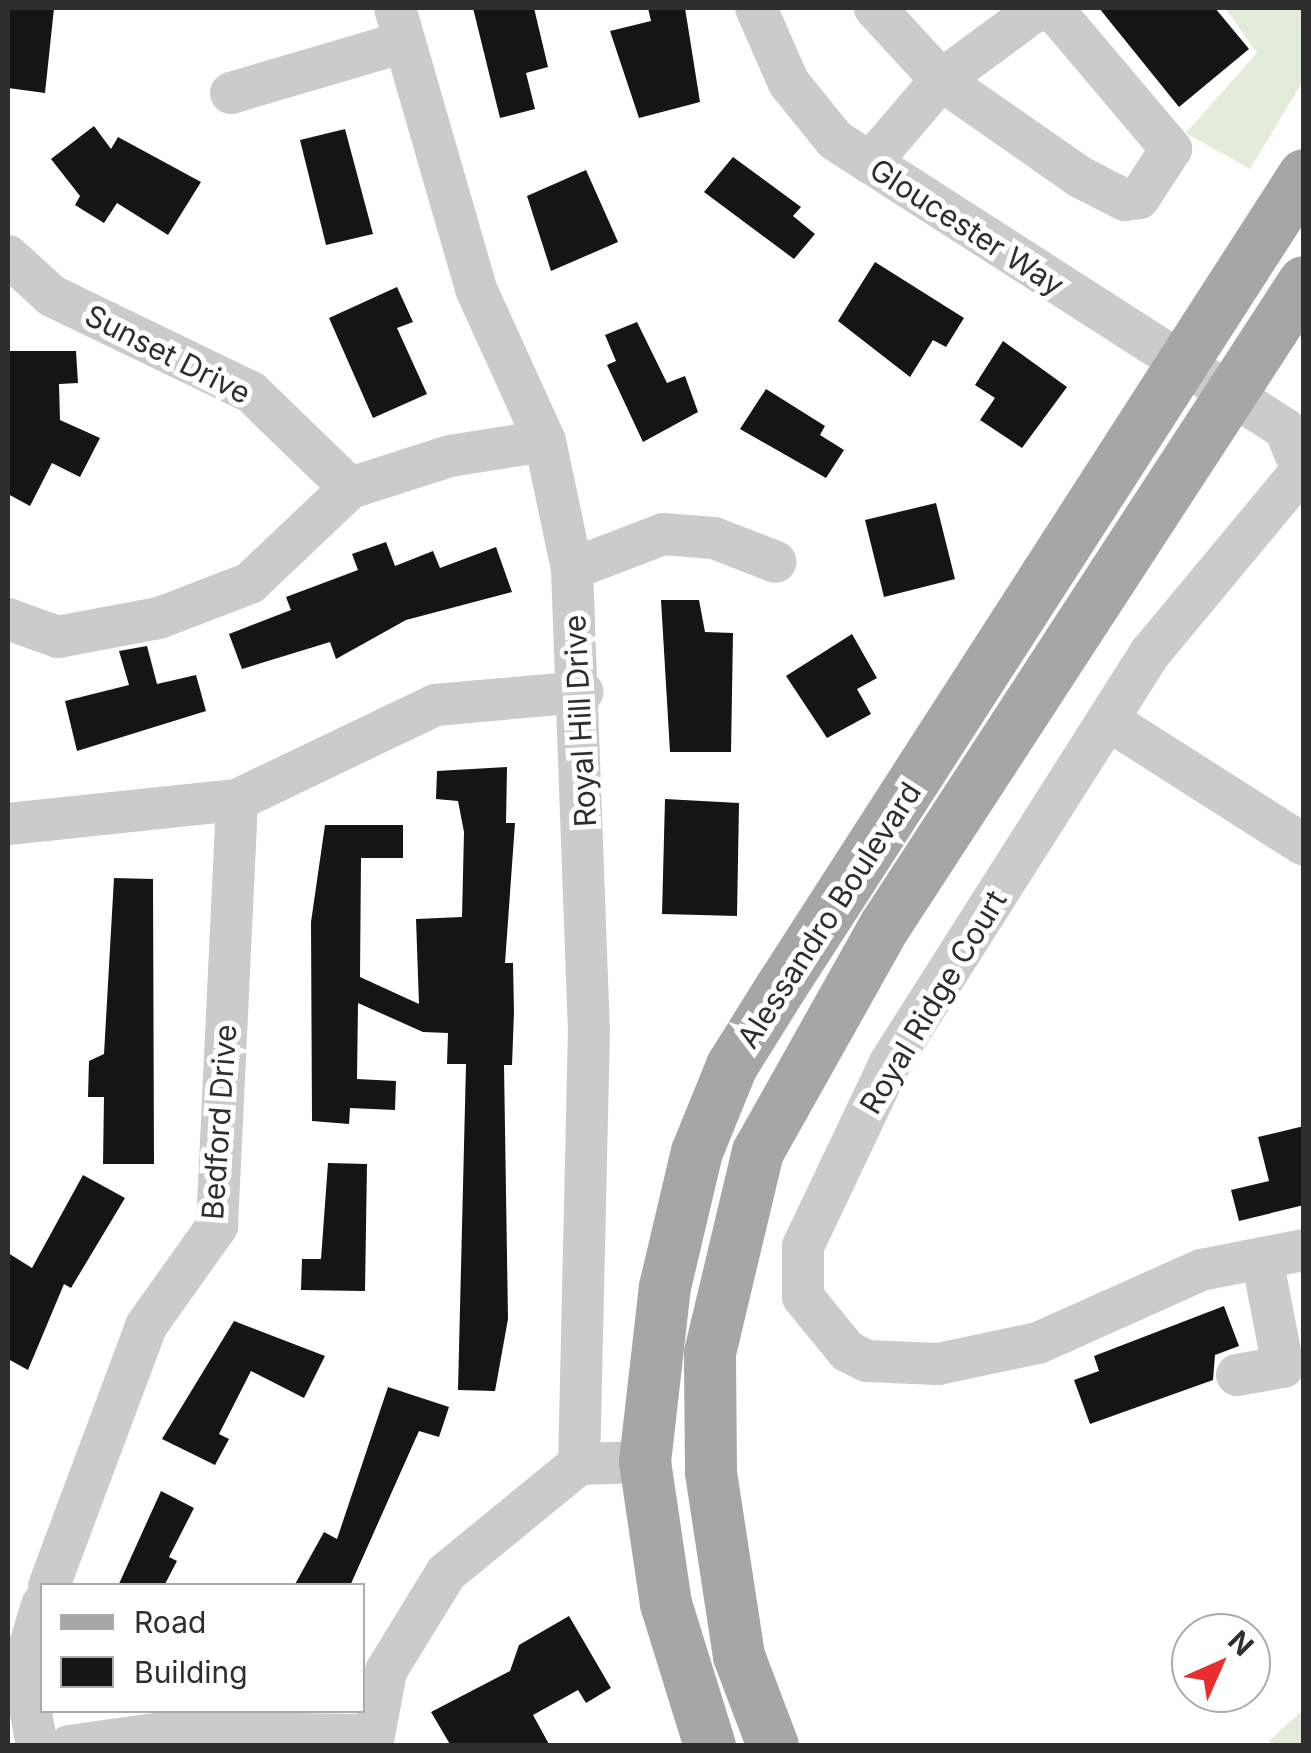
<!DOCTYPE html>
<style>
body{margin:0}
#map{position:relative;width:1311px;height:1753px;overflow:hidden;background:#fff;font-family:Inter,sans-serif}
div>[style]{position:absolute}
.green>*{inset:0;background:#e3ecdb}
.building>*{inset:0;background:#151515}
.minor>*{height:42px;margin:-21px;padding:0 21px;transform-origin:21px;border-radius:21px;background:#cbcbcb}
.major>*{height:52px;margin:-26px;padding:0 26px;transform-origin:26px;border-radius:26px;background:#a6a6a6}
span{translate:-50% -50%;white-space:nowrap;text-align:center;line-height:1.15;-webkit-text-stroke:10px #fff;paint-order:stroke}
.street-label{font-size:30px;color:#2e2e2e}
.frame{position:absolute;inset:0;border:10px solid #2e2e2e;pointer-events:none}
.legend{position:absolute;left:40px;top:1583px;width:325px;height:130px;box-sizing:border-box;background:#fff;border:2px solid #ababab;margin:0;padding:12px 18px;list-style:none;font-size:30px;color:#2e2e2e}
.legend li{display:flex;align-items:center;gap:20px;height:50px}
.legend b{width:50px;border:2px solid #ababab}
.north{position:absolute;left:1171px;top:1613px;width:100px;height:100px;box-sizing:border-box;background:#fff;border:2px solid #ababab;border-radius:50%;rotate:45deg;font-size:28px;font-weight:700;line-height:40px;text-align:center;color:#2e2e2e}
.north::after{content:'';display:block;margin:auto;width:35px;height:45px;background:#e92c2d;clip-path:polygon(50% 0,100% 100%,50% 72%,0 100%)}
</style>
<div id="map">
<div class="green">
<i style="clip-path:polygon(1225px 8px,1303px 8px,1303px 81px,1250px 169px,1186px 133px,1257px 53px)"></i>
<i style="clip-path:polygon(1303px 1710px,1303px 1745px,1273px 1745px,1269px 1741px)"></i>
</div>
<div class="building">
<i style="clip-path:polygon(8px 8px,54px 8px,45px 93px,8px 88px)"></i>
<i style="clip-path:polygon(473px 8px,534px 8px,548px 67px,526px 73px,535px 109px,500px 118px)"></i>
<i style="clip-path:polygon(648px 8px,685px 8px,700px 102px,639px 118px,610px 31px,651px 21px)"></i>
<i style="clip-path:polygon(1099px 8px,1215px 8px,1249px 49px,1179px 107px)"></i>
<i style="clip-path:polygon(94px 126px,111px 149px,118px 137px,201px 182px,168px 235px,117px 203px,104px 223px,75px 205px,80px 196px,51px 159px)"></i>
<i style="clip-path:polygon(345px 129px,373px 234px,326px 245px,300px 140px)"></i>
<i style="clip-path:polygon(733px 157px,801px 207px,793px 216px,815px 234px,794px 259px,704px 192px)"></i>
<i style="clip-path:polygon(586px 170px,618px 242px,551px 271px,527px 196px)"></i>
<i style="clip-path:polygon(875px 262px,964px 318px,946px 347px,933px 340px,910px 377px,838px 321px)"></i>
<i style="clip-path:polygon(397px 287px,413px 322px,397px 328px,427px 394px,373px 418px,329px 318px)"></i>
<i style="clip-path:polygon(637px 322px,667px 383px,685px 376px,698px 412px,643px 442px,607px 365px,616px 361px,605px 335px)"></i>
<i style="clip-path:polygon(1003px 341px,1067px 387px,1022px 448px,980px 420px,995px 398px,975px 385px)"></i>
<i style="clip-path:polygon(8px 351px,76px 351px,78px 383px,59px 384px,60px 420px,100px 438px,80px 477px,52px 463px,30px 506px,8px 494px)"></i>
<i style="clip-path:polygon(766px 389px,825px 426px,820px 435px,844px 450px,826px 478px,740px 429px)"></i>
<i style="clip-path:polygon(936px 503px,955px 579px,884px 597px,865px 520px)"></i>
<i style="clip-path:polygon(386px 542px,395px 566px,433px 551px,440px 568px,496px 547px,512px 592px,406px 620px,336px 659px,330px 642px,242px 669px,229px 634px,291px 610px,286px 597px,358px 570px,352px 554px)"></i>
<i style="clip-path:polygon(661px 600px,699px 600px,705px 632px,733px 633px,731px 752px,670px 752px)"></i>
<i style="clip-path:polygon(852px 634px,877px 678px,857px 689px,871px 714px,827px 738px,786px 676px)"></i>
<i style="clip-path:polygon(147px 646px,157px 684px,196px 675px,206px 711px,77px 751px,65px 701px,129px 685px,119px 651px)"></i>
<i style="clip-path:polygon(507px 767px,506px 823px,515px 823px,505px 963px,513px 963px,514px 1012px,512px 1065px,504px 1065px,508px 1319px,495px 1391px,458px 1390px,466px 1064px,447px 1064px,448px 1033px,423px 1032px,358px 1003px,357px 1079px,396px 1081px,395px 1110px,350px 1108px,349px 1124px,312px 1121px,311px 922px,325px 825px,403px 825px,403px 858px,361px 858px,360px 977px,419px 1004px,416px 919px,462px 917px,464px 832px,458px 801px,436px 799px,437px 771px)"></i>
<i style="clip-path:polygon(665px 799px,739px 803px,737px 916px,662px 914px)"></i>
<i style="clip-path:polygon(114px 878px,153px 879px,154px 1164px,103px 1164px,104px 1097px,88px 1097px,89px 1061px,104px 1054px)"></i>
<i style="clip-path:polygon(1304px 1126px,1304px 1205px,1239px 1221px,1231px 1190px,1269px 1181px,1258px 1137px)"></i>
<i style="clip-path:polygon(328px 1163px,367px 1164px,365px 1291px,301px 1290px,302px 1259px,321px 1259px)"></i>
<i style="clip-path:polygon(83px 1175px,125px 1198px,71px 1288px,64px 1284px,28px 1370px,8px 1359px,8px 1253px,32px 1268px)"></i>
<i style="clip-path:polygon(1224px 1306px,1239px 1346px,1215px 1355px,1213px 1380px,1090px 1424px,1074px 1380px,1099px 1371px,1094px 1356px)"></i>
<i style="clip-path:polygon(234px 1321px,325px 1356px,304px 1398px,251px 1371px,219px 1434px,229px 1439px,215px 1465px,162px 1439px)"></i>
<i style="clip-path:polygon(388px 1387px,449px 1407px,439px 1437px,419px 1431px,350px 1586px,294px 1586px,324px 1532px,337px 1539px)"></i>
<i style="clip-path:polygon(161px 1491px,194px 1508px,169px 1557px,177px 1561px,164px 1586px,118px 1586px)"></i>
<i style="clip-path:polygon(569px 1616px,611px 1688px,586px 1703px,578px 1690px,533px 1715px,550px 1746px,451px 1746px,431px 1712px,510px 1671px,519px 1645px)"></i>
</div>
<div class="minor">
<i style="left:395px;top:8px;width:292px;rotate:73.9deg"></i>
<i style="left:476px;top:289px;width:167px;rotate:65.6deg"></i>
<i style="left:545px;top:441px;width:131px;rotate:78.1deg"></i>
<i style="left:572px;top:569px;width:459px;rotate:87.9deg"></i>
<i style="left:589px;top:1028px;width:436px;rotate:91.3deg"></i>
<i style="left:756px;top:8px;width:82px;rotate:66.3deg"></i>
<i style="left:789px;top:83px;width:73px;rotate:51.1deg"></i>
<i style="left:835px;top:140px;width:535px;rotate:32.71deg"></i>
<i style="left:1285px;top:429px;width:44px;rotate:67.5deg"></i>
<i style="left:1302px;top:470px;width:238px;rotate:129.7deg"></i>
<i style="left:1150px;top:653px;width:485px;rotate:122.4deg"></i>
<i style="left:890px;top:1063px;width:203px;rotate:115.4deg"></i>
<i style="left:803px;top:1246px;width:51px;rotate:90deg"></i>
<i style="left:803px;top:1297px;width:70px;rotate:50.8deg"></i>
<i style="left:847px;top:1351px;width:22px;rotate:27deg"></i>
<i style="left:867px;top:1361px;width:71px;rotate:2.4deg"></i>
<i style="left:938px;top:1364px;width:102px;rotate:-11.9deg"></i>
<i style="left:1038px;top:1343px;width:179px;rotate:-24.1deg"></i>
<i style="left:1201px;top:1270px;width:105px;rotate:-11deg"></i>
<i style="left:1039px;top:8px;width:19px;rotate:18deg"></i>
<i style="left:1057px;top:14px;width:177px;rotate:49.8deg"></i>
<i style="left:1171px;top:149px;width:59px;rotate:123.1deg"></i>
<i style="left:1139px;top:198px;width:14px;rotate:172deg"></i>
<i style="left:1125px;top:200px;width:51px;rotate:-152.9deg"></i>
<i style="left:1080px;top:177px;width:169px;rotate:-145.1deg"></i>
<i style="left:941px;top:80px;width:122px;rotate:-36.3deg"></i>
<i style="left:231px;top:93px;width:180px;rotate:-16.4deg"></i>
<i style="left:870px;top:163px;width:109px;rotate:-49.5deg"></i>
<i style="left:941px;top:80px;width:98px;rotate:-132.5deg"></i>
<i style="left:8px;top:256px;width:59px;rotate:42.3deg"></i>
<i style="left:52px;top:296px;width:221px;rotate:25.8deg"></i>
<i style="left:251px;top:392px;width:138px;rotate:44.1deg"></i>
<i style="left:350px;top:488px;width:105px;rotate:-17.7deg"></i>
<i style="left:450px;top:456px;width:96px;rotate:-9deg"></i>
<i style="left:572px;top:569px;width:97px;rotate:-21deg"></i>
<i style="left:663px;top:534px;width:51px;rotate:4.5deg"></i>
<i style="left:714px;top:538px;width:66px;rotate:21.2deg"></i>
<i style="left:8px;top:619px;width:53px;rotate:19.8deg"></i>
<i style="left:58px;top:637px;width:103px;rotate:-10.7deg"></i>
<i style="left:159px;top:618px;width:97px;rotate:-21deg"></i>
<i style="left:250px;top:583px;width:138px;rotate:-43.5deg"></i>
<i style="left:1108px;top:720px;width:232px;rotate:32.5deg"></i>
<i style="left:8px;top:824px;width:230px;rotate:-6deg"></i>
<i style="left:237px;top:800px;width:220px;rotate:-25.6deg"></i>
<i style="left:435px;top:705px;width:148px;rotate:-5.1deg"></i>
<i style="left:1237px;top:1375px;width:47px;rotate:-9.9deg"></i>
<i style="left:1283px;top:1367px;width:111px;rotate:-100.9deg"></i>
<i style="left:49px;top:1586px;width:278px;rotate:-69.5deg"></i>
<i style="left:146px;top:1326px;width:123px;rotate:-54.6deg"></i>
<i style="left:217px;top:1226px;width:426px;rotate:-87.3deg"></i>
<i style="left:37px;top:1746px;width:79px;rotate:-100.2deg"></i>
<i style="left:23px;top:1668px;width:66px;rotate:-73.2deg"></i>
<i style="left:69px;top:1746px;width:101px;rotate:-8deg"></i>
<i style="left:169px;top:1732px;width:202px;rotate:0.9deg"></i>
<i style="left:372px;top:1746px;width:76px;rotate:-79.4deg"></i>
<i style="left:386px;top:1671px;width:115px;rotate:-58.5deg"></i>
<i style="left:446px;top:1573px;width:172px;rotate:-39.3deg"></i>
<i style="left:579px;top:1464px;width:66px;rotate:-1.7deg"></i>
</div>
<div class="major">
<i style="left:710px;top:1746px;width:149px;rotate:-107.2deg"></i>
<i style="left:666px;top:1604px;width:144px;rotate:-98.4deg"></i>
<i style="left:645px;top:1462px;width:176px;rotate:-83.5deg"></i>
<i style="left:665px;top:1287px;width:139px;rotate:-76.7deg"></i>
<i style="left:697px;top:1152px;width:93px;rotate:-67.9deg"></i>
<i style="left:732px;top:1066px;width:91px;rotate:-58.1deg"></i>
<i style="left:780px;top:989px;width:968px;rotate:-57.23deg"></i>
<i style="left:773px;top:1746px;width:96px;rotate:-110.7deg"></i>
<i style="left:739px;top:1656px;width:186px;rotate:-98.7deg"></i>
<i style="left:711px;top:1472px;width:119px;rotate:-90.5deg"></i>
<i style="left:710px;top:1353px;width:207px;rotate:-76.6deg"></i>
<i style="left:758px;top:1152px;width:259px;rotate:-60.7deg"></i>
<i style="left:885px;top:926px;width:768px;rotate:-56.95deg"></i>
</div>
<div class="street-label">
<span style="left:967px;top:227px;rotate:33deg">Gloucester Way</span>
<span style="left:168px;top:354px;rotate:27deg">Sunset Drive</span>
<span style="left:580px;top:721px;rotate:-93deg">Royal Hill Drive</span>
<span style="left:829px;top:915px;rotate:-57deg">Alessandro Boulevard</span>
<span style="left:933px;top:1002px;rotate:-59deg">Royal Ridge Court</span>
<span style="left:219px;top:1122px;rotate:-86deg">Bedford Drive</span>
</div>
<div class="frame"></div>
<ul class="legend">
<li><b style="height:12px;background:#a6a6a6"></b>Road</li>
<li><b style="height:28px;background:#151515"></b>Building</li>
</ul>
<div class="north">N</div>
</div>
